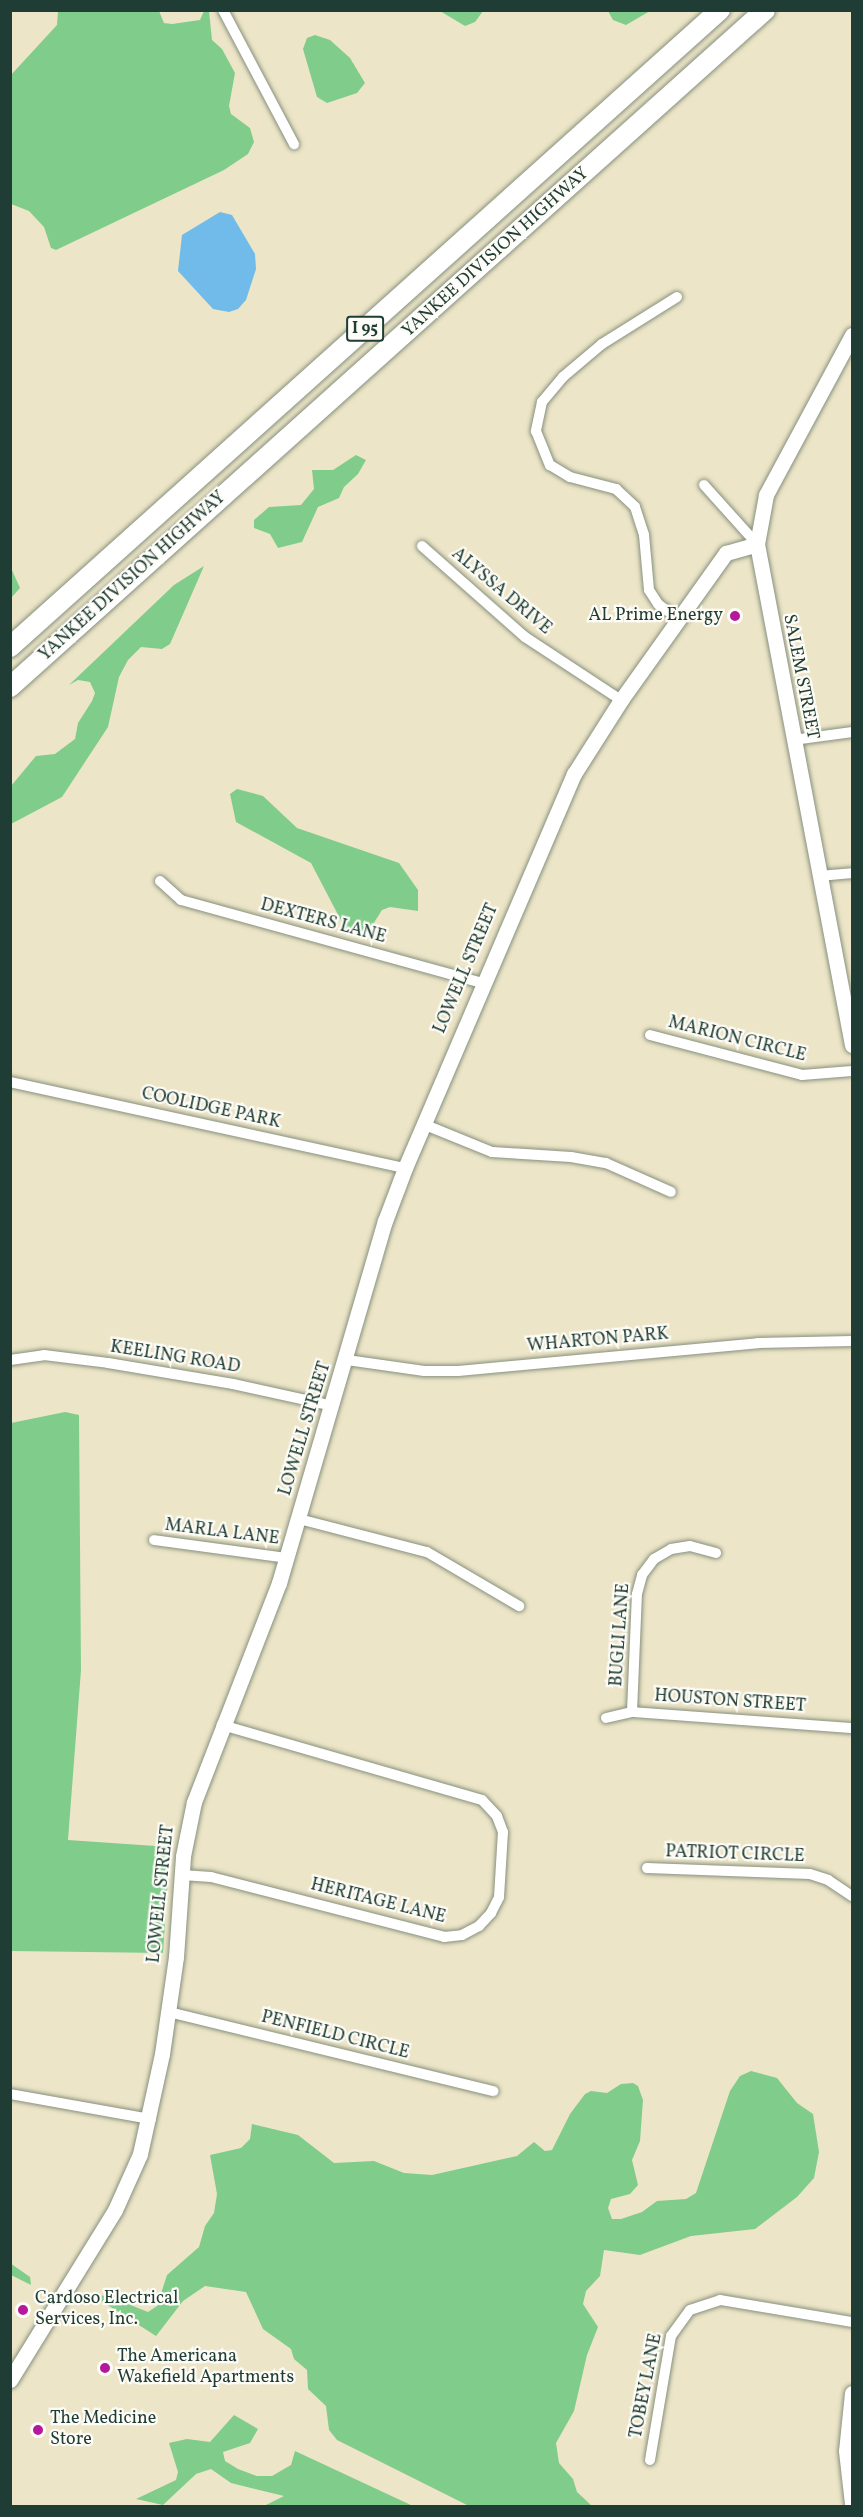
<!DOCTYPE html>
<style>
body{margin:0}
#map{position:relative;width:863px;height:2517px;overflow:hidden;background:#ede5c8;font-family:Vollkorn,serif}
div>[style]{position:absolute}
.green>*{inset:0;background:#80cc8b}
.water>*{inset:0;background:#70bbe9}
.roads{filter:drop-shadow(0 0 2px #86917e) drop-shadow(0 0 2px #86917e)}
.minor>*{height:10px;margin:-5px;padding:0 5px;transform-origin:5px;border-radius:5px;background:#fff}
.secondary>*{height:15px;margin:-7.5px;padding:0 7.5px;transform-origin:7.5px;border-radius:7.5px;background:#fff}
.motorway>*{height:20px;margin:-10px;padding:0 10px;transform-origin:10px;border-radius:10px;background:#fff}
.dots>*{width:16px;height:16px;translate:-50% -50%;box-sizing:border-box;border:3px solid #fdfcf7;border-radius:50%}
span{translate:-50% -50%;white-space:nowrap;text-align:center;line-height:1.15;-webkit-text-stroke:4.5px #fdfcf7;paint-order:stroke}
.shield-label span{padding:2px 4px;background:#fdfcf7;border:2px solid;border-radius:4px;-webkit-text-stroke-width:0}
.shield-label{font-size:16px;color:#1f3d34;font-weight:700}
.street-label{font-size:18px;color:#1f3d34}
.poi-label{font-size:18px;color:#1f3d34}
.right{translate:-100% -50%;text-align:right}
.left{translate:0 -50%;text-align:left}
.frame{position:absolute;inset:0;border:12px solid #1f3d34;pointer-events:none}
</style>
<div id="map">
<div class="green">
<i style="clip-path:polygon(58px 11px,159px 11px,164px 23px,172px 24px,200px 20px,204px 11px,209px 11px,212px 40px,222px 49px,235px 73px,229px 106px,231px 114px,250px 128px,254px 142px,248px 154px,224px 170px,56px 250px,51px 248px,44px 227px,29px 211px,11px 204px,10px 76px,57px 25px)"></i>
<i style="clip-path:polygon(440px 11px,483px 11px,475px 22px,465px 26px)"></i>
<i style="clip-path:polygon(608px 11px,608px 10px,650px 11px,626px 25px,613px 20px)"></i>
<i style="clip-path:polygon(315px 35px,330px 40px,350px 58px,365px 83px,357px 93px,327px 103px,317px 97px,303px 49px,307px 38px)"></i>
<i style="clip-path:polygon(356px 455px,366px 460px,358px 474px,344px 487px,339px 498px,318px 507px,302px 542px,278px 548px,270px 534px,254px 528px,254px 520px,269px 507px,301px 505px,314px 489px,312px 470px,333px 470px)"></i>
<i style="clip-path:polygon(204px 566px,170px 644px,162px 649px,141px 647px,128px 660px,119px 677px,108px 727px,62px 797px,11px 824px,11px 786px,36px 756px,55px 754px,75px 739px,78px 723px,92px 701px,95px 693px,90px 682px,78px 680px,69px 685px,174px 585px)"></i>
<i style="clip-path:polygon(11px 568px,20px 588px,11px 598px)"></i>
<i style="clip-path:polygon(237px 789px,263px 796px,297px 828px,399px 863px,418px 890px,418px 911px,390px 907px,382px 910px,370px 929px,352px 934px,346px 930px,311px 863px,236px 822px,230px 794px)"></i>
<i style="clip-path:polygon(65px 1412px,79px 1415px,81px 1670px,68px 1840px,170px 1847px,163px 1953px,11px 1951px,11px 1423px)"></i>
<i style="clip-path:polygon(751px 2071px,777px 2078px,797px 2103px,813px 2114px,819px 2152px,814px 2178px,797px 2197px,755px 2229px,691px 2236px,640px 2255px,604px 2250px,600px 2276px,586px 2291px,583px 2304px,598px 2327px,587px 2355px,574px 2411px,556px 2443px,559px 2463px,573px 2479px,577px 2492px,592px 2506px,469px 2506px,337px 2440px,329px 2430px,326px 2406px,308px 2389px,307px 2370px,294px 2359px,291px 2349px,263px 2329px,246px 2292px,205px 2286px,183px 2301px,156px 2336px,92px 2295px,108px 2296px,148px 2312px,157px 2306px,167px 2275px,199px 2247px,205px 2226px,214px 2213px,217px 2194px,210px 2155px,241px 2148px,250px 2139px,252px 2124px,298px 2135px,334px 2163px,374px 2161px,404px 2173px,432px 2175px,517px 2156px,534px 2142px,545px 2151px,552px 2150px,570px 2114px,585px 2094px,591px 2091px,607px 2093px,621px 2084px,633px 2083px,638px 2086px,643px 2100px,640px 2141px,632px 2160px,638px 2185px,630px 2194px,611px 2199px,608px 2208px,612px 2219px,621px 2219px,642px 2212px,657px 2201px,686px 2199px,696px 2193px,730px 2091px,740px 2076px)"></i>
<i style="clip-path:polygon(10px 2263px,30px 2277px,31px 2285px,11px 2275px)"></i>
<i style="clip-path:polygon(234px 2415px,258px 2429px,250px 2443px,223px 2452px,225px 2461px,238px 2469px,257px 2476px,272px 2476px,291px 2465px,295px 2451px,413px 2506px,264px 2506px,284px 2496px,231px 2483px,211px 2469px,196px 2474px,163px 2505px,136px 2499px,176px 2480px,178px 2472px,169px 2443px,187px 2439px,210px 2442px)"></i>
</div>
<div class="water">
<i style="clip-path:polygon(220px 212px,232px 215px,255px 254px,256px 269px,246px 300px,238px 309px,229px 312px,213px 309px,178px 271px,182px 235px)"></i>
</div>
<div class="roads">
<div class="minor">
<i style="left:223px;top:10px;width:152px;rotate:62.1deg"></i>
<i style="left:677px;top:297px;width:89px;rotate:147.9deg"></i>
<i style="left:602px;top:344px;width:51px;rotate:139.8deg"></i>
<i style="left:563px;top:377px;width:33px;rotate:130deg"></i>
<i style="left:542px;top:402px;width:30px;rotate:102deg"></i>
<i style="left:536px;top:431px;width:37px;rotate:68deg"></i>
<i style="left:550px;top:465px;width:23px;rotate:31deg"></i>
<i style="left:570px;top:477px;width:48px;rotate:14.6deg"></i>
<i style="left:616px;top:489px;width:26px;rotate:43deg"></i>
<i style="left:635px;top:507px;width:29px;rotate:72deg"></i>
<i style="left:644px;top:535px;width:55px;rotate:84.8deg"></i>
<i style="left:649px;top:590px;width:17px;rotate:57deg"></i>
<i style="left:658px;top:604px;width:26px;rotate:36deg"></i>
<i style="left:704px;top:485px;width:79px;rotate:48.1deg"></i>
<i style="left:422px;top:546px;width:137px;rotate:41.5deg"></i>
<i style="left:525px;top:637px;width:115px;rotate:33.3deg"></i>
<i style="left:793px;top:740px;width:60px;rotate:-7.7deg"></i>
<i style="left:819px;top:876px;width:33px;rotate:-5deg"></i>
<i style="left:160px;top:881px;width:28px;rotate:42deg"></i>
<i style="left:181px;top:900px;width:313px;rotate:15.4deg"></i>
<i style="left:650px;top:1035px;width:157px;rotate:14.7deg"></i>
<i style="left:802px;top:1075px;width:50px;rotate:-4.6deg"></i>
<i style="left:10px;top:1082px;width:404px;rotate:12.3deg"></i>
<i style="left:423px;top:1124px;width:74px;rotate:22.1deg"></i>
<i style="left:492px;top:1152px;width:79px;rotate:3.6deg"></i>
<i style="left:571px;top:1157px;width:36px;rotate:10deg"></i>
<i style="left:606px;top:1163px;width:71px;rotate:24deg"></i>
<i style="left:10px;top:1360px;width:34px;rotate:-8deg"></i>
<i style="left:44px;top:1355px;width:64px;rotate:7.1deg"></i>
<i style="left:108px;top:1363px;width:127px;rotate:9.5deg"></i>
<i style="left:233px;top:1384px;width:102px;rotate:12.4deg"></i>
<i style="left:347px;top:1360px;width:78px;rotate:8.1deg"></i>
<i style="left:424px;top:1371px;width:34px"></i>
<i style="left:458px;top:1371px;width:301px;rotate:-5.3deg"></i>
<i style="left:758px;top:1343px;width:94px;rotate:-1.2deg"></i>
<i style="left:299px;top:1519px;width:132px;rotate:14.5deg"></i>
<i style="left:427px;top:1552px;width:107px;rotate:30.4deg"></i>
<i style="left:154px;top:1540px;width:134px;rotate:7.7deg"></i>
<i style="left:632px;top:1712px;width:118px;rotate:-87.6deg"></i>
<i style="left:637px;top:1594px;width:20px;rotate:-75deg"></i>
<i style="left:642px;top:1575px;width:20px;rotate:-53deg"></i>
<i style="left:654px;top:1559px;width:20px;rotate:-30deg"></i>
<i style="left:671px;top:1549px;width:19px;rotate:-9deg"></i>
<i style="left:690px;top:1546px;width:27px;rotate:15deg"></i>
<i style="left:606px;top:1718px;width:27px;rotate:-13deg"></i>
<i style="left:632px;top:1712px;width:221px;rotate:4.2deg"></i>
<i style="left:647px;top:1868px;width:163px;rotate:2.1deg"></i>
<i style="left:810px;top:1874px;width:19px;rotate:18deg"></i>
<i style="left:828px;top:1880px;width:29px;rotate:34deg"></i>
<i style="left:182px;top:1875px;width:29px;rotate:4deg"></i>
<i style="left:211px;top:1877px;width:241px;rotate:14.4deg"></i>
<i style="left:444px;top:1937px;width:18px;rotate:-6deg"></i>
<i style="left:462px;top:1935px;width:19px;rotate:-28deg"></i>
<i style="left:479px;top:1926px;width:18px;rotate:-47deg"></i>
<i style="left:491px;top:1913px;width:18px;rotate:-63deg"></i>
<i style="left:499px;top:1897px;width:65px;rotate:-86.5deg"></i>
<i style="left:503px;top:1832px;width:17px;rotate:-111deg"></i>
<i style="left:497px;top:1816px;width:22px;rotate:-133deg"></i>
<i style="left:482px;top:1800px;width:271px;rotate:-163.9deg"></i>
<i style="left:169px;top:2012px;width:334px;rotate:13.7deg"></i>
<i style="left:10px;top:2094px;width:143px;rotate:10.1deg"></i>
<i style="left:650px;top:2460px;width:126px;rotate:-80.4deg"></i>
<i style="left:671px;top:2336px;width:32px;rotate:-54deg"></i>
<i style="left:690px;top:2310px;width:32px;rotate:-18deg"></i>
<i style="left:720px;top:2300px;width:134px;rotate:9.5deg"></i>
</div>
<div class="secondary">
<i style="left:852px;top:335px;width:182px;rotate:118.3deg"></i>
<i style="left:766px;top:495px;width:50px;rotate:100.4deg"></i>
<i style="left:757px;top:544px;width:510px;rotate:79.26deg"></i>
<i style="left:10px;top:2380px;width:200px;rotate:-58.3deg"></i>
<i style="left:115px;top:2210px;width:61px;rotate:-65.9deg"></i>
<i style="left:140px;top:2154px;width:102px;rotate:-77.6deg"></i>
<i style="left:162px;top:2054px;width:98px;rotate:-81.8deg"></i>
<i style="left:176px;top:1957px;width:101px;rotate:-86deg"></i>
<i style="left:183px;top:1856px;width:55px;rotate:-78.5deg"></i>
<i style="left:194px;top:1802px;width:235px;rotate:-68.8deg"></i>
<i style="left:279px;top:1583px;width:377px;rotate:-73.7deg"></i>
<i style="left:385px;top:1221px;width:57px;rotate:-69.3deg"></i>
<i style="left:405px;top:1168px;width:429px;rotate:-66.8deg"></i>
<i style="left:574px;top:774px;width:88px;rotate:-57.6deg"></i>
<i style="left:621px;top:700px;width:181px;rotate:-54.5deg"></i>
<i style="left:726px;top:553px;width:32px;rotate:-16deg"></i>
<i style="left:852px;top:2393px;width:58px;rotate:95.9deg"></i>
<i style="left:846px;top:2451px;width:53px;rotate:83.5deg"></i>
</div>
<div class="motorway">
<i style="left:10px;top:647px;width:954px;rotate:-41.9deg"></i>
<i style="left:10px;top:687px;width:1014px;rotate:-41.88deg"></i>
</div>
</div>
<div class="dots">
<i style="left:735px;top:616px;background:#b5179e"></i>
<i style="left:23px;top:2310px;background:#b5179e"></i>
<i style="left:105px;top:2368px;background:#b5179e"></i>
<i style="left:38px;top:2430px;background:#b5179e"></i>
</div>
<div class="shield-label">
<span style="left:365px;top:329px">I 95</span>
</div>
<div class="street-label">
<span style="left:496px;top:253px;rotate:-42deg">YANKEE DIVISION HIGHWAY</span>
<span style="left:133px;top:577px;rotate:-42deg">YANKEE DIVISION HIGHWAY</span>
<span style="left:501px;top:592px;rotate:40deg">ALYSSA DRIVE</span>
<span style="left:800px;top:677px;rotate:79deg">SALEM STREET</span>
<span style="left:323px;top:922px;rotate:15deg">DEXTERS LANE</span>
<span style="left:467px;top:969px;rotate:-67deg">LOWELL STREET</span>
<span style="left:737px;top:1040px;rotate:14deg">MARION CIRCLE</span>
<span style="left:211px;top:1109px;rotate:12deg">COOLIDGE PARK</span>
<span style="left:598px;top:1341px;rotate:-5deg">WHARTON PARK</span>
<span style="left:175px;top:1358px;rotate:9deg">KEELING ROAD</span>
<span style="left:306px;top:1429px;rotate:-73deg">LOWELL STREET</span>
<span style="left:222px;top:1533px;rotate:7deg">MARLA LANE</span>
<span style="left:621px;top:1635px;rotate:-86deg">BUGLI LANE</span>
<span style="left:730px;top:1702px;rotate:4deg">HOUSTON STREET</span>
<span style="left:735px;top:1855px;rotate:2deg">PATRIOT CIRCLE</span>
<span style="left:162px;top:1894px;rotate:-84deg">LOWELL STREET</span>
<span style="left:378px;top:1902px;rotate:14deg">HERITAGE LANE</span>
<span style="left:335px;top:2036px;rotate:14deg">PENFIELD CIRCLE</span>
<span style="left:647px;top:2386px;rotate:-79deg">TOBEY LANE</span>
</div>
<div class="poi-label">
<span class="right" style="left:723px;top:616px">AL Prime Energy</span>
<span class="left" style="left:35px;top:2310px">Cardoso Electrical<br>Services, Inc.</span>
<span class="left" style="left:117px;top:2368px">The Americana<br>Wakefield Apartments</span>
<span class="left" style="left:50px;top:2430px">The Medicine<br>Store</span>
</div>
<div class="frame"></div>
</div>
